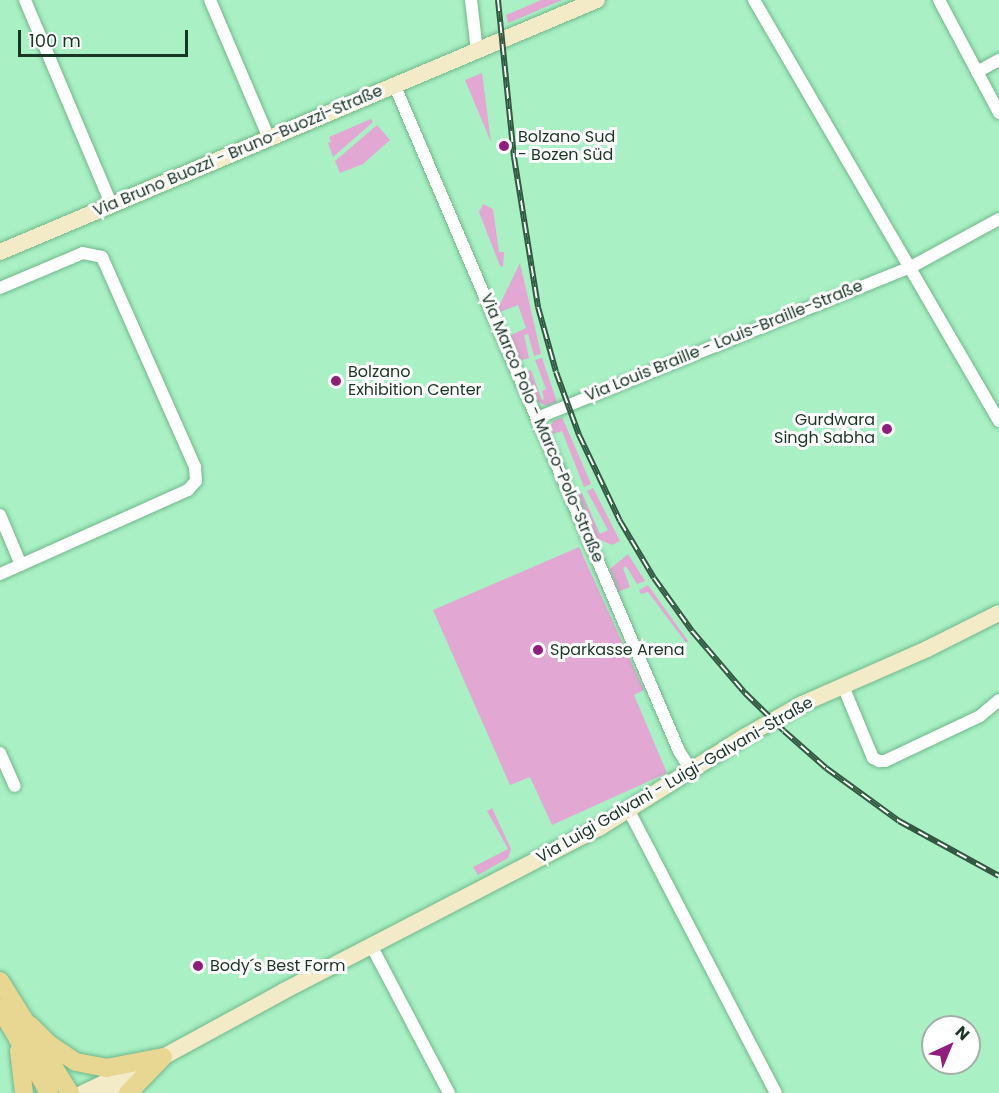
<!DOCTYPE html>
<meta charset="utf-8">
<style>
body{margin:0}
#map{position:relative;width:999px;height:1093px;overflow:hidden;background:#a9f1c4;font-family:Poppins,sans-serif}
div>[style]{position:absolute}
.green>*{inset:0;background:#e2a7d2}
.roads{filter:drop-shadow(0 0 2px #71b78c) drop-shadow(0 0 2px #71b78c)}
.minor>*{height:12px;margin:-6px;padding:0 6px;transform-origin:6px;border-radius:6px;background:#fff}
.secondary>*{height:16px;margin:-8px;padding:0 8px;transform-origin:8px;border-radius:8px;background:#f3ebc8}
.primary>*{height:18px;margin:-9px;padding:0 9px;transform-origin:9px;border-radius:9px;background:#e8d792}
.rail>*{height:6px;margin-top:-3px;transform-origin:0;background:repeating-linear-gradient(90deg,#fff 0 11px,#345943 0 22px);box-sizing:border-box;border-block:2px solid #345943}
.dots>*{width:16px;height:16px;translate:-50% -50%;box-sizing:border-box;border:3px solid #fff;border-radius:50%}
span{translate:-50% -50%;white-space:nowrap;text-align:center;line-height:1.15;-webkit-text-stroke:6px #fff;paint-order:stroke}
.poi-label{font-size:16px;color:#193625}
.left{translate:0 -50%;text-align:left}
.right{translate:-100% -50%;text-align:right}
.street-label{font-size:16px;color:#193625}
.north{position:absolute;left:921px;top:1015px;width:60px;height:60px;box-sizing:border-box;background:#fff;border:2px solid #a3afa8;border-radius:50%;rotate:44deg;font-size:16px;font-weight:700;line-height:24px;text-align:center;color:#193625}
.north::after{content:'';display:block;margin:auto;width:21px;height:27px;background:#911d7d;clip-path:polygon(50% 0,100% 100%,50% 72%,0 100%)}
.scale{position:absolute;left:18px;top:30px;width:170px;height:27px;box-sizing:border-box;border:3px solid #193625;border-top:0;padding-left:8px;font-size:18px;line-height:21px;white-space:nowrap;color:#193625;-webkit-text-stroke:4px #fff;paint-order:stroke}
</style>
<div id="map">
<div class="green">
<i style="clip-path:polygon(541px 0,562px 0,508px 23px,506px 15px)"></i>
<i style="clip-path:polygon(482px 73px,491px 142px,465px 80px)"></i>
<i style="clip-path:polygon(371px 119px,373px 122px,333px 157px,328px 143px,331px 142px,329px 137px)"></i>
<i style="clip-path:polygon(377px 125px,390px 140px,363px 164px,340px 173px,335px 161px)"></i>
<i style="clip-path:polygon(483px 204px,493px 209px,499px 252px,504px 252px,503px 267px,500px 266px,479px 212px)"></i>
<i style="clip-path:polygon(520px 263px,541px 354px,534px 356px,528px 334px,524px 335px,529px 358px,519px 361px,509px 336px,526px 328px,518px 305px,500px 312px,498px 308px)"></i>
<i style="clip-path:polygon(542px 358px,557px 402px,547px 406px,538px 402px,525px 372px,531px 370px,542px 400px,544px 399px,542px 391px,546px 389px,535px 360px)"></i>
<i style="clip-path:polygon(562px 417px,591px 484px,584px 487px,562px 431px,553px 434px,550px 427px,553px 421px)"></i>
<i style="clip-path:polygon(593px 488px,620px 541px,612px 545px,596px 538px,578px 495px,582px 493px,600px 534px,608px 530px,587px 491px)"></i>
<i style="clip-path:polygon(579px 547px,644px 690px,634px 695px,667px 773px,552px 825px,530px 777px,510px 785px,433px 610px)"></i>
<i style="clip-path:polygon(628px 554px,645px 581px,637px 584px,626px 566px,623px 568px,630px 587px,618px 592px,610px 569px)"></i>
<i style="clip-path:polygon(648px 585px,688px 641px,686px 643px,648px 592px,641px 594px,639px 590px)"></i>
<i style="clip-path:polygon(492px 808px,511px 849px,508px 858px,478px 875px,473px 867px,508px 849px,487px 811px)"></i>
</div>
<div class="roads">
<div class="minor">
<i style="left:25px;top:0;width:221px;rotate:67.1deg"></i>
<i style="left:210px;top:0;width:150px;rotate:66.9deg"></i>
<i style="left:471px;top:0;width:51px;rotate:83.3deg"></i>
<i style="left:754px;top:0;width:487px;rotate:59.8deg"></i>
<i style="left:939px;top:0;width:128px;rotate:62deg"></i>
<i style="left:977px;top:72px;width:25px;rotate:-29deg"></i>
<i style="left:394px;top:84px;width:725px;rotate:66.86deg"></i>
<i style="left:679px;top:751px;width:22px;rotate:58deg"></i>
<i style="left:0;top:288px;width:90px;rotate:-22.9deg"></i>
<i style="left:83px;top:253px;width:19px;rotate:12deg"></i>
<i style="left:102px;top:257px;width:230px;rotate:66.1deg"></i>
<i style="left:195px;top:467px;width:14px;rotate:86deg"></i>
<i style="left:196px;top:481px;width:12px;rotate:132deg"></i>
<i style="left:188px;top:490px;width:206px;rotate:155.9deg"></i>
<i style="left:537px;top:418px;width:403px;rotate:-22deg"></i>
<i style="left:911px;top:267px;width:100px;rotate:-28.6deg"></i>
<i style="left:0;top:515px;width:54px;rotate:67.2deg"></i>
<i style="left:843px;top:686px;width:78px;rotate:67.4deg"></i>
<i style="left:873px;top:758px;width:7px;rotate:27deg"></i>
<i style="left:879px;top:761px;width:6px"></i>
<i style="left:885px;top:761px;width:105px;rotate:-25.3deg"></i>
<i style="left:980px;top:716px;width:25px;rotate:-40deg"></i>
<i style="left:0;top:753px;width:36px;rotate:66deg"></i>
<i style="left:628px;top:809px;width:320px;rotate:62.5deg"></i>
<i style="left:372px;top:947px;width:165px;rotate:62.2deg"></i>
</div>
<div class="secondary">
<i style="left:0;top:252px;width:648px;rotate:-22.89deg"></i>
<i style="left:83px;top:1093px;width:42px;rotate:-25.3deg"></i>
<i style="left:109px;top:1093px;width:65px;rotate:-33.7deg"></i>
<i style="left:163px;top:1057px;width:138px;rotate:-28.6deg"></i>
<i style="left:284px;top:991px;width:355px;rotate:-27.4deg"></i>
<i style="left:599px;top:828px;width:171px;rotate:-32.1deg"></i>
<i style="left:744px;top:737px;width:67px;rotate:-29.6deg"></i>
<i style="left:802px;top:704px;width:137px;rotate:-23.7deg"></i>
<i style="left:927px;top:649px;width:80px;rotate:-26.6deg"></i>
</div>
<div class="primary">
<i style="left:0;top:981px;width:132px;rotate:58deg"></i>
<i style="left:0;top:1008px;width:98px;rotate:60deg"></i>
<i style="left:30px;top:1025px;width:27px;rotate:45deg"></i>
<i style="left:49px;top:1044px;width:32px;rotate:34deg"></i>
<i style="left:76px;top:1062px;width:31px;rotate:11deg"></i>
<i style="left:106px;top:1068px;width:58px;rotate:-10.9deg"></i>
<i style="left:19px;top:1051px;width:42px;rotate:83.2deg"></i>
<i style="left:128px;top:1093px;width:49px;rotate:-45.8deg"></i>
</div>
</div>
<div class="rail">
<i style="left:498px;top:0;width:158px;rotate:84.2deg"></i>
<i style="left:514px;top:157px;width:152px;rotate:80.9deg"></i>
<i style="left:538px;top:307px;width:67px;rotate:74.5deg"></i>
<i style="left:556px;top:372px;width:67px;rotate:69.9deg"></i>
<i style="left:579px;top:435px;width:95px;rotate:64.5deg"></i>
<i style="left:620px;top:521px;width:66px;rotate:59.2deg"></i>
<i style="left:654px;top:578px;width:65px;rotate:54.4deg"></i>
<i style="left:692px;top:631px;width:82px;rotate:49.5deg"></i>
<i style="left:745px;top:693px;width:54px;rotate:44.3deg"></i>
<i style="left:784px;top:731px;width:56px;rotate:41.4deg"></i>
<i style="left:826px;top:768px;width:90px;rotate:36deg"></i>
<i style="left:899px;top:821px;width:114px;rotate:28.8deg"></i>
</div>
<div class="dots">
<i style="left:504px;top:146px;background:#911d7d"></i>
<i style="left:336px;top:381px;background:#911d7d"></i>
<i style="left:887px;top:429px;background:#911d7d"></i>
<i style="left:538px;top:650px;background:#911d7d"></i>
<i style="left:198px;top:966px;background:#911d7d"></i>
</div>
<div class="poi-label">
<span class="left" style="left:518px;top:146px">Bolzano Sud<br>- Bozen Süd</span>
<span class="left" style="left:348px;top:381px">Bolzano<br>Exhibition Center</span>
<span class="right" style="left:875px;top:429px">Gurdwara<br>Singh Sabha</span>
<span class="left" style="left:550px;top:650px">Sparkasse Arena</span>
<span class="left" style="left:210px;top:966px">Body´s Best Form</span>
</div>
<div class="street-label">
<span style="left:238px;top:151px;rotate:-23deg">Via Bruno Buozzi - Bruno-Buozzi-Straße</span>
<span style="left:724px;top:341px;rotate:-22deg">Via Louis Braille - Louis-Braille-Straße</span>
<span style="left:542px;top:428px;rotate:67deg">Via Marco Polo - Marco-Polo-Straße</span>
<span style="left:675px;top:780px;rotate:-30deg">Via Luigi Galvani - Luigi-Galvani-Straße</span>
</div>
<div class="north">N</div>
<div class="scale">100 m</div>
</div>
